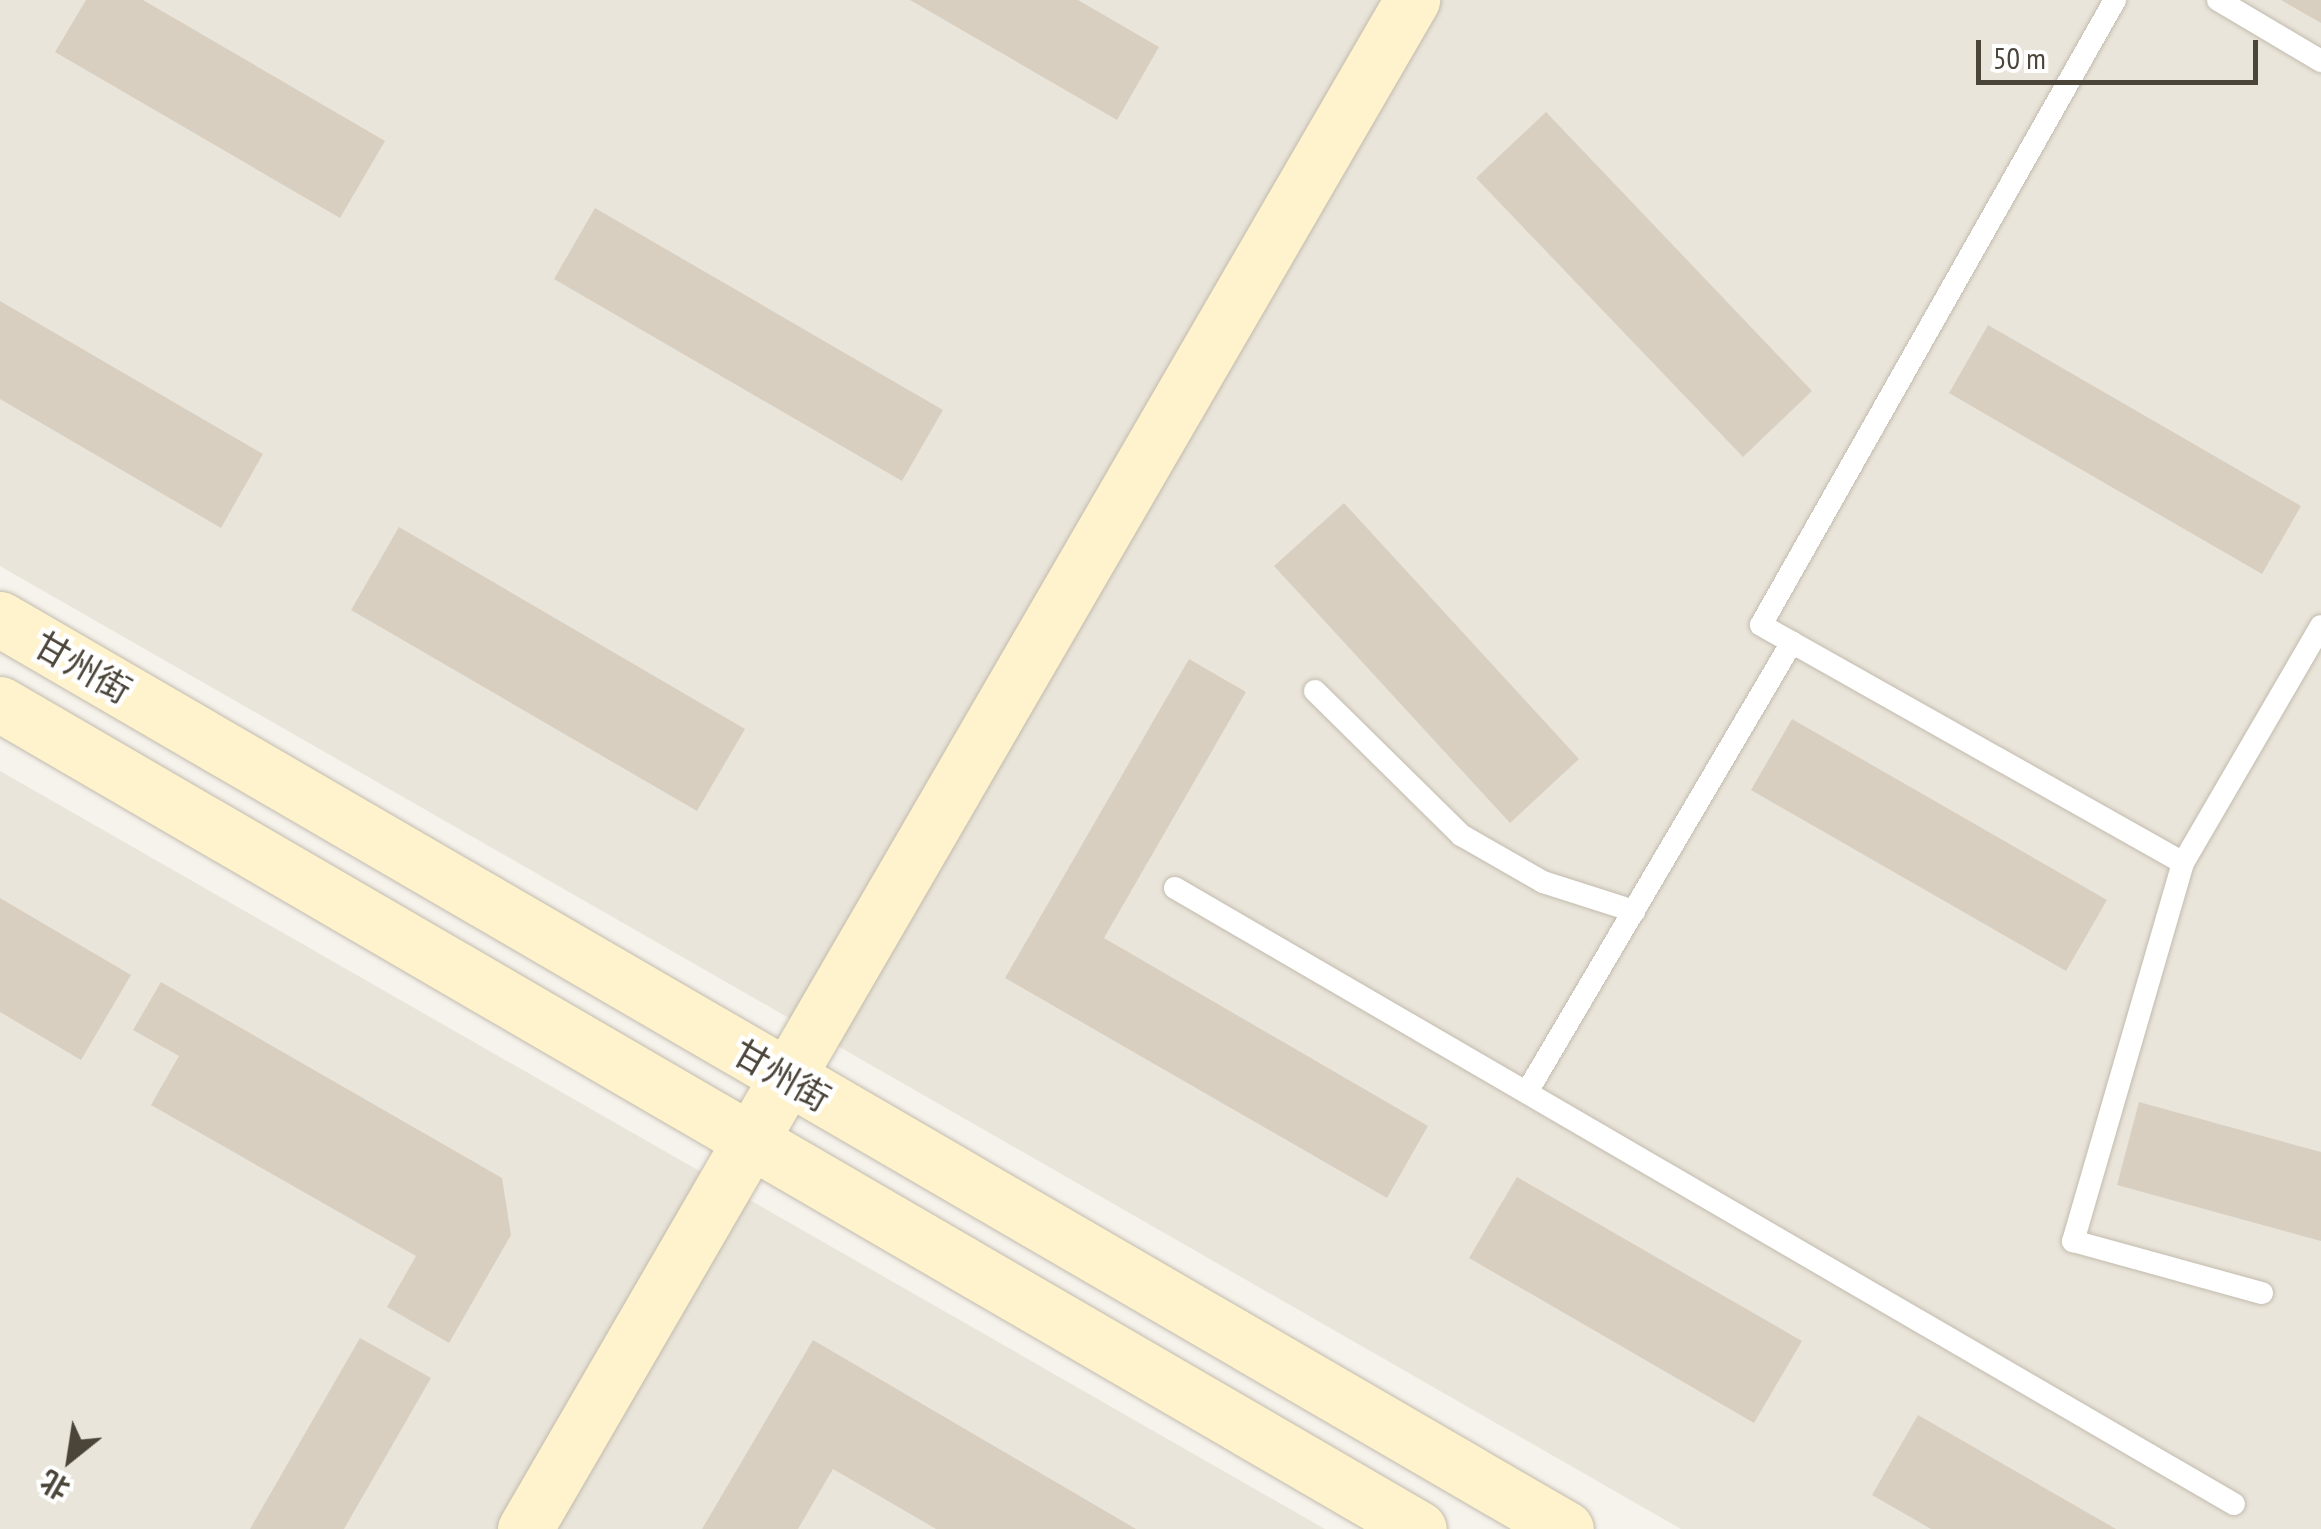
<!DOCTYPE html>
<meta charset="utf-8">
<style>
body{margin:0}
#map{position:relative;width:2321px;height:1529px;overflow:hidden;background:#f6f3ec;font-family:"PT Sans Narrow","Noto Sans SC",sans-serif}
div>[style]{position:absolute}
.residential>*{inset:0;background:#eae5da}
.building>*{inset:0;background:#d8cfc1}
.roads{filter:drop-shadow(0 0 2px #c2bbae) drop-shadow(0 0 2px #c2bbae)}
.lane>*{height:22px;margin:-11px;padding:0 11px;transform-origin:11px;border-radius:11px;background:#fff}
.secondary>*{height:55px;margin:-27.5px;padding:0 27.5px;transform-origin:27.5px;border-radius:27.5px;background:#fff3cd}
span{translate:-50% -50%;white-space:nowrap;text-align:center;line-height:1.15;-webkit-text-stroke:9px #fff;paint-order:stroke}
.street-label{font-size:35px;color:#4b4439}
.north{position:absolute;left:20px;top:1409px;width:100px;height:100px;-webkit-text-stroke:8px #fff;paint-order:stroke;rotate:210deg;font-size:28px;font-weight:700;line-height:40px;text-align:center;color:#4b4439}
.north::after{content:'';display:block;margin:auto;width:35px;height:45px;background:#4b4439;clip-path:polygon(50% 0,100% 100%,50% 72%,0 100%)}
.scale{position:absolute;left:1976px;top:40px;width:282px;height:45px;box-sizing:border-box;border:5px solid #4b4439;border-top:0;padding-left:12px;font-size:30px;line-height:35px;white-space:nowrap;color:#4b4439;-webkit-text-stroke:8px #fff;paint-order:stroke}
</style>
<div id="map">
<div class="residential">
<i style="clip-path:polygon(0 0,2321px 0,2321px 1529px,1681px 1529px,0 566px)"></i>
<i style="clip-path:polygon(0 771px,1325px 1529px,0 1529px)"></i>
</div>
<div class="building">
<i style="clip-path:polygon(86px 0,143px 0,385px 141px,340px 218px,55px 52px)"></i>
<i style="clip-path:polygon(910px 0,1078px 0,1159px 47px,1117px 120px)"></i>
<i style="clip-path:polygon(2281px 0,2321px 0,2321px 23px)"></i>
<i style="clip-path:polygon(1546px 112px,1812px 391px,1743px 457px,1476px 178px)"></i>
<i style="clip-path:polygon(595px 208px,943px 410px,902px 481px,554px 279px)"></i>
<i style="clip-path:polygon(0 301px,263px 454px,221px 528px,0 399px)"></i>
<i style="clip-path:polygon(1988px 325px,2301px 506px,2262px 574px,1949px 393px)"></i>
<i style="clip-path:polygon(1344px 503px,1579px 759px,1510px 823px,1274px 566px)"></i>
<i style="clip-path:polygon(399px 527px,745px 729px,697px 811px,351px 610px)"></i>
<i style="clip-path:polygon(1189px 659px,1246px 692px,1104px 938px,1428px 1126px,1387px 1198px,1005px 978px)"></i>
<i style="clip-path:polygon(1792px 719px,2107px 900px,2066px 971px,1751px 790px)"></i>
<i style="clip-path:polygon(0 898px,131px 975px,81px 1060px,0 1012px)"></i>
<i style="clip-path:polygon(161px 982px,502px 1178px,511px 1235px,449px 1343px,387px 1307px,416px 1256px,151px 1105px,179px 1056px,133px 1030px)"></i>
<i style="clip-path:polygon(2139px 1102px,2321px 1152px,2321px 1241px,2117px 1185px)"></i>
<i style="clip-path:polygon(1517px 1177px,1802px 1341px,1754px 1423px,1469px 1258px)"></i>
<i style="clip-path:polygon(360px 1338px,431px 1378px,344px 1529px,250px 1529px)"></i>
<i style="clip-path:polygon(813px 1340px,1136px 1529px,936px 1529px,833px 1469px,798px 1529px,702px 1529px)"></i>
<i style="clip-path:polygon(1918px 1415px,2116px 1529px,1931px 1529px,1872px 1495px)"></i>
</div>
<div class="roads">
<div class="lane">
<i style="left:2115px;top:0;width:718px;rotate:119.53deg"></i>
<i style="left:1761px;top:625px;width:484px;rotate:29.4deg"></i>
<i style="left:2183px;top:863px;width:274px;rotate:-59.8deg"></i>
<i style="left:2218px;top:0;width:120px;rotate:30.6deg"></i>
<i style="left:1315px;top:691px;width:205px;rotate:44.6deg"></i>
<i style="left:1461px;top:835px;width:95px;rotate:29.8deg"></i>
<i style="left:1543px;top:882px;width:96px;rotate:17.7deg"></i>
<i style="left:2183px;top:863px;width:394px;rotate:106.2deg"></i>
<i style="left:2073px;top:1241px;width:196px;rotate:15.4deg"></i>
<i style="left:1175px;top:888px;width:1225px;rotate:30.19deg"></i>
<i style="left:1527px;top:1092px;width:522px;rotate:-59.51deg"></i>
</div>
<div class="secondary">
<i style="left:0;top:619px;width:1811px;rotate:30.16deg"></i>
<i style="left:0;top:704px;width:1641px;rotate:30.17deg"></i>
<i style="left:525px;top:1529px;width:1768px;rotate:-59.88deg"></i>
</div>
</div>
<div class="street-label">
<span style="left:83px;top:667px;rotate:30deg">甘州街</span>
<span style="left:782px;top:1075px;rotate:30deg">甘州街</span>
</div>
<div class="north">北</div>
<div class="scale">50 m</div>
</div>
